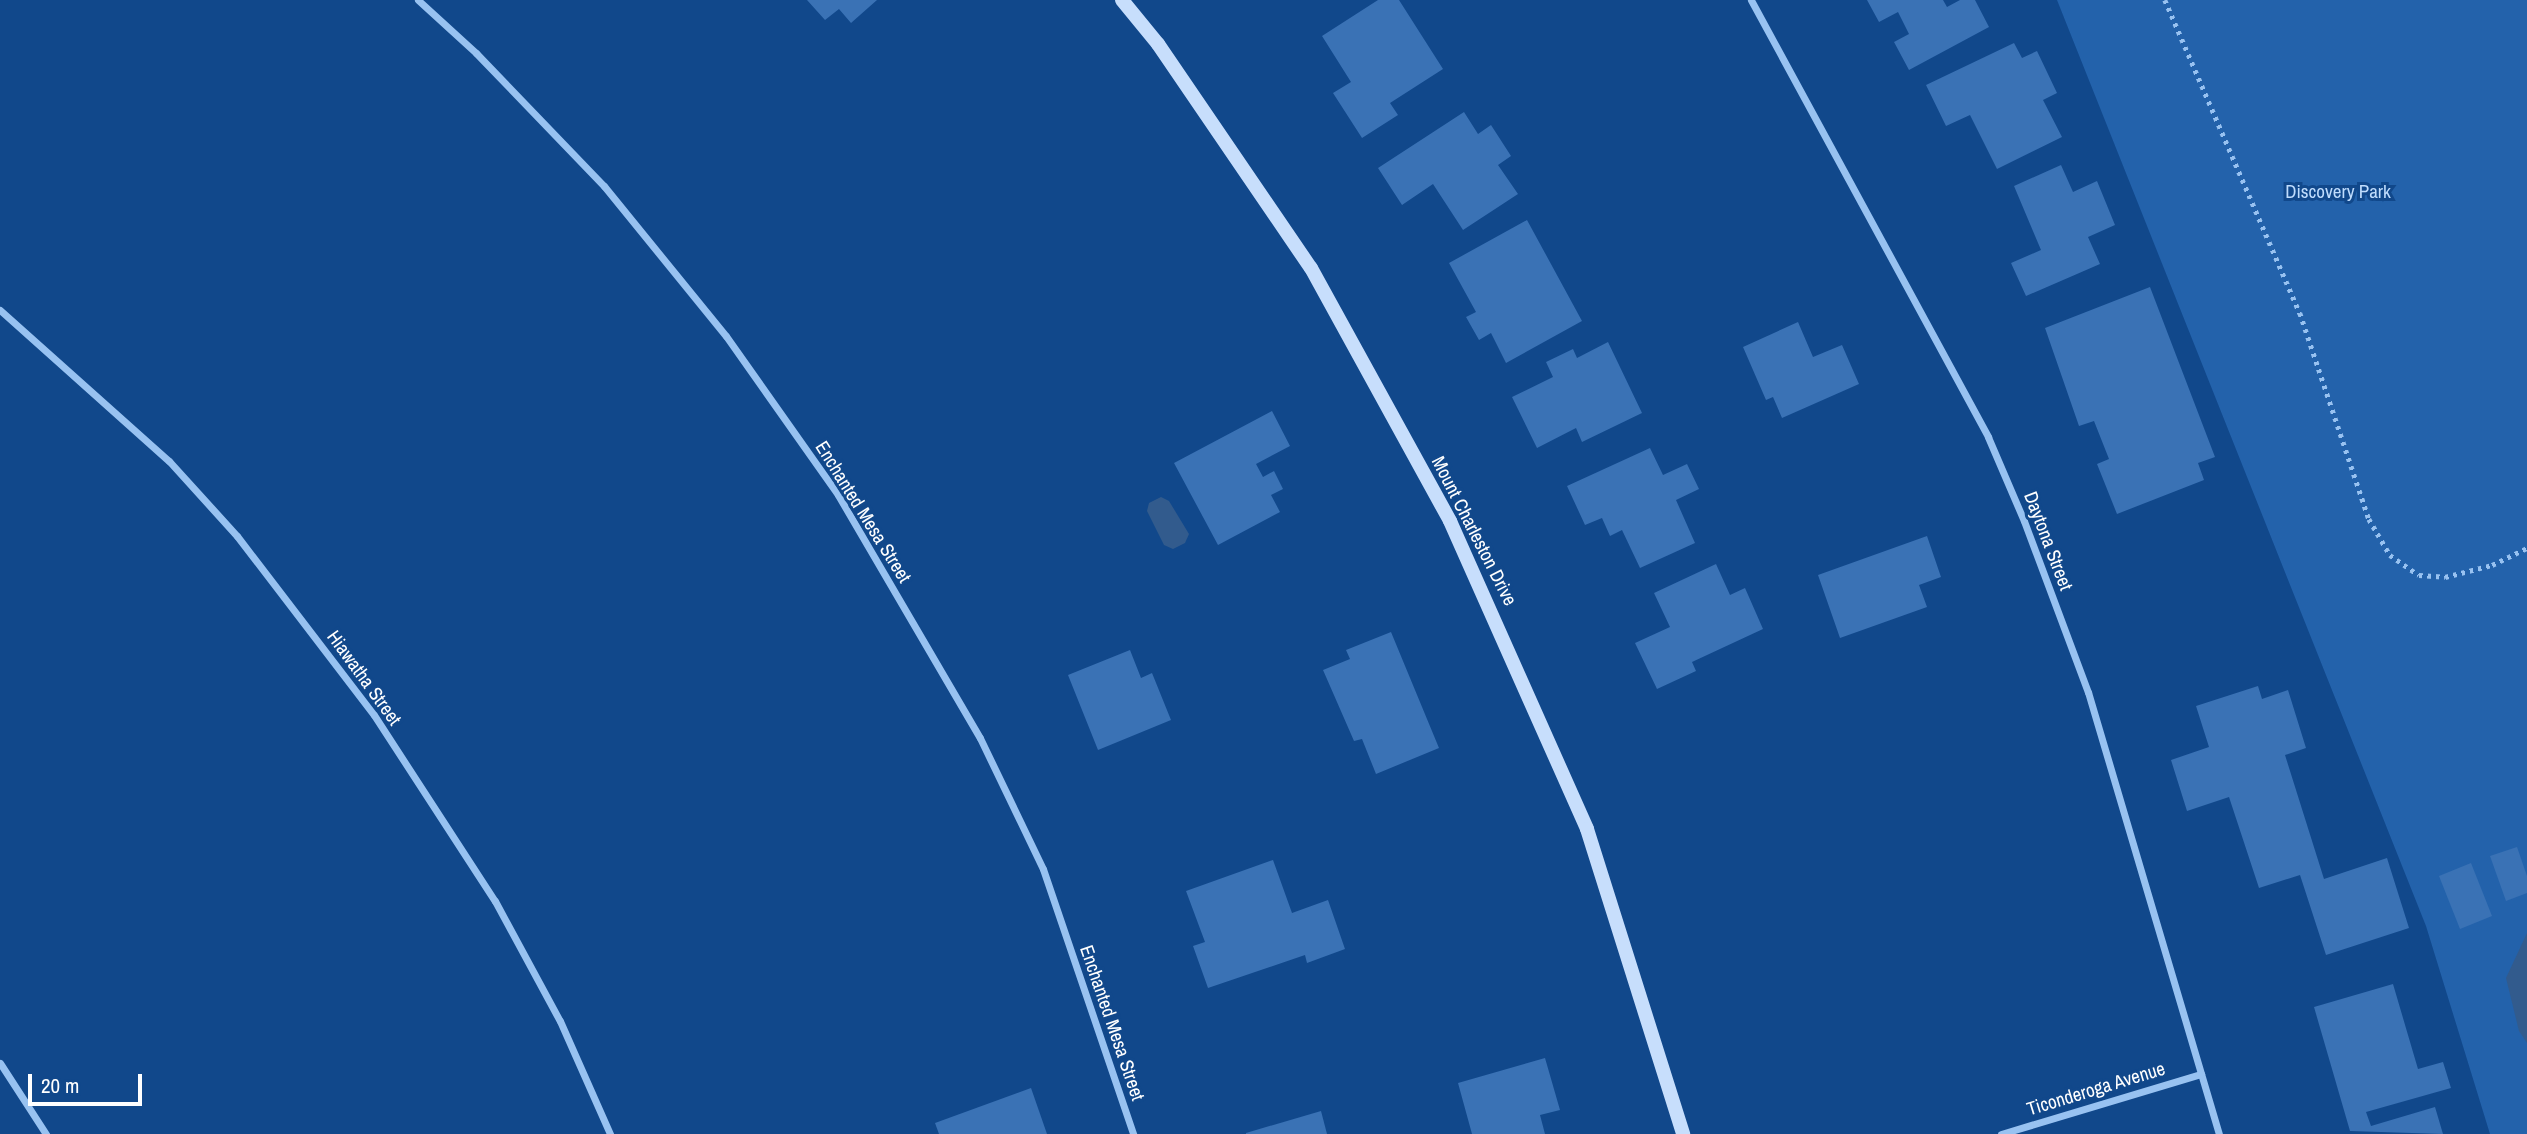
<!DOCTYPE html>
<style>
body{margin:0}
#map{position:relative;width:2527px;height:1134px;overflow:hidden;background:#11488b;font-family:"Archivo Narrow",sans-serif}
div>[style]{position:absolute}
.green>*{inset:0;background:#2362ab}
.water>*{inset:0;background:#325b8d}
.building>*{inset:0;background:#3a72b5}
.path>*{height:4.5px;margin-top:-2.25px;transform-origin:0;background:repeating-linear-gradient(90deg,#98c2f1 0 3.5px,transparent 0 8.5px)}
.street>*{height:7px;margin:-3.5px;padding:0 3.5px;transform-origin:3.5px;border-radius:3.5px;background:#98c2f1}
.secondary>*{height:14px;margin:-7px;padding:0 7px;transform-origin:7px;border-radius:7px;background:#c7defc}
span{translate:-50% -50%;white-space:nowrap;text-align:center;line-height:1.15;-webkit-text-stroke:6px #11488b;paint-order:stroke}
.park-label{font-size:19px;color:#bfdcfd}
.street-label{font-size:19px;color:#fff}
.scale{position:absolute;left:28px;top:1074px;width:114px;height:32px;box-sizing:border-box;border:4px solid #fff;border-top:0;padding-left:9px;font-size:21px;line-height:24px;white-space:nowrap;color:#fff;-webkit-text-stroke:5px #11488b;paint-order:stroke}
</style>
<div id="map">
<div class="green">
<i style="clip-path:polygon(2057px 0,2527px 0,2527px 1134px,2490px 1134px,2426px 926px)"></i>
</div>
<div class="water">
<i style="clip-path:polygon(1161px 497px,1169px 501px,1189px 534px,1185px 543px,1173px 549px,1164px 545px,1147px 511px,1149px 503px)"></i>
<i style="clip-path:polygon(2527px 933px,2527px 1043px,2519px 1031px,2506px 978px)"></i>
</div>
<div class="building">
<i style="clip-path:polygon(807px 0,877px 0,851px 23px,839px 9px,825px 20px)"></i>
<i style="clip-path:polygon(1378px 0,1399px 0,1443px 69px,1390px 103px,1398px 115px,1362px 138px,1333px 93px,1351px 82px,1322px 36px)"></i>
<i style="clip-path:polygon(1867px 0,1943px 0,1947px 7px,1960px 0,1975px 0,1989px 27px,1909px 70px,1894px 42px,1909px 34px,1898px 12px,1879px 22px)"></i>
<i style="clip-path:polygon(2014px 43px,2022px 58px,2037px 51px,2057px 93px,2043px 100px,2062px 137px,1997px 169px,1970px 115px,1946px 126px,1926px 85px)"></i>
<i style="clip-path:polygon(1464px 112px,1478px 134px,1491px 125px,1511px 156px,1498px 165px,1518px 194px,1463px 230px,1433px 184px,1402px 205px,1378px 168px)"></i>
<i style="clip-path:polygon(2061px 165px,2073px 192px,2097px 181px,2115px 225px,2088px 237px,2100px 264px,2026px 296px,2011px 263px,2041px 250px,2014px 186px)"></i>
<i style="clip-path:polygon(1527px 220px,1582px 321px,1506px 363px,1491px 333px,1479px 340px,1466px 317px,1476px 312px,1449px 263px)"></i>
<i style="clip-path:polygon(2150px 287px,2215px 457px,2198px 463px,2204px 480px,2117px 514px,2097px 464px,2109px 459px,2094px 421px,2079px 426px,2045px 328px)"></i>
<i style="clip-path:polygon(1798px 322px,1813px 357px,1842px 345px,1859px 384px,1782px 418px,1773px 397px,1766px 400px,1743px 347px)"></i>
<i style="clip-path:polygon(1608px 342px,1642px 413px,1582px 442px,1576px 428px,1537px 448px,1512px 397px,1553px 377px,1546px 362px,1573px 349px,1577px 358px)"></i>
<i style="clip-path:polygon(1272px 411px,1290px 446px,1256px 464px,1263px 477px,1274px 471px,1283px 489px,1271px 495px,1280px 512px,1218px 545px,1174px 463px)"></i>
<i style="clip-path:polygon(1650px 448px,1663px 475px,1687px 464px,1699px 489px,1676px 500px,1695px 543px,1640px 568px,1622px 530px,1610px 536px,1602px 518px,1585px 525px,1567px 486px)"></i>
<i style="clip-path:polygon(1927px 536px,1941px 577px,1919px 585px,1927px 607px,1840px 638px,1818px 575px)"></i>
<i style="clip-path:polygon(1716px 564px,1730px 595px,1745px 588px,1763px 629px,1692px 662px,1696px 671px,1657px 689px,1635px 643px,1670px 627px,1654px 593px)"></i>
<i style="clip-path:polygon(1391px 632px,1439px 748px,1376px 774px,1362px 739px,1354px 741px,1323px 670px,1350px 659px,1346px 650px)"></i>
<i style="clip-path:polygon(1130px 650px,1141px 678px,1152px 673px,1171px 720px,1098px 750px,1068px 675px)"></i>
<i style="clip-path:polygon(2258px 686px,2262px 699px,2288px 690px,2306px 748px,2285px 755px,2324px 879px,2387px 858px,2409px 928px,2326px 955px,2300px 875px,2259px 888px,2229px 797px,2187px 811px,2171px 760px,2209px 747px,2196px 706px)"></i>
<i style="clip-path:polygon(2517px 847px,2527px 876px,2527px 893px,2506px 901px,2490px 856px)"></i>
<i style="clip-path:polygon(1273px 860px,1292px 913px,1328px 900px,1345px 949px,1307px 963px,1305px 955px,1208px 988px,1193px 946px,1205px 942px,1186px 891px)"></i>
<i style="clip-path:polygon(2471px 863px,2492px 916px,2460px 929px,2439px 876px)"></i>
<i style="clip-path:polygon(2393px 984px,2418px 1069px,2443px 1062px,2451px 1088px,2366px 1112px,2371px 1126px,2435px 1107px,2443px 1134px,2350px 1131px,2314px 1007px)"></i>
<i style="clip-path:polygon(1545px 1058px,1560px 1110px,1540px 1115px,1545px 1134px,1472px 1134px,1458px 1083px)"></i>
<i style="clip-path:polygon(1031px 1088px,1047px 1134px,939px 1134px,935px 1123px)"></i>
<i style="clip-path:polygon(1321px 1111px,1327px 1134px,1246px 1134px,1246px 1133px)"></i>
</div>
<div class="path">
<i style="left:2165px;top:0;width:341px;rotate:66.7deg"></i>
<i style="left:2300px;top:313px;width:217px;rotate:71.5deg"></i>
<i style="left:2369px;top:519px;width:42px;rotate:59.7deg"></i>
<i style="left:2390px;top:555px;width:35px;rotate:35deg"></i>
<i style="left:2419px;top:575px;width:26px;rotate:4deg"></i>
<i style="left:2445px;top:577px;width:49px;rotate:-14.3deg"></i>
<i style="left:2492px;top:565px;width:39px;rotate:-26deg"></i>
</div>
<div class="street">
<i style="left:418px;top:0;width:79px;rotate:42.4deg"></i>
<i style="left:476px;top:53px;width:185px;rotate:46.1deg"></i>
<i style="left:604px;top:186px;width:193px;rotate:50.9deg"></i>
<i style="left:726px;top:336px;width:194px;rotate:54.8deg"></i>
<i style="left:838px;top:495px;width:281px;rotate:59.7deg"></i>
<i style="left:980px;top:738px;width:145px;rotate:64.3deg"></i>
<i style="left:1043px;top:869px;width:280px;rotate:71.2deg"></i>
<i style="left:1751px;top:0;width:497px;rotate:61.5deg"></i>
<i style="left:1988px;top:437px;width:91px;rotate:66.8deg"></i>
<i style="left:2024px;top:521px;width:183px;rotate:69.5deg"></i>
<i style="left:2088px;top:692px;width:461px;rotate:73.5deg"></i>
<i style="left:0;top:310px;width:227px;rotate:41.8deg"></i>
<i style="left:169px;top:461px;width:101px;rotate:47.8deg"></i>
<i style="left:237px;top:536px;width:225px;rotate:52.6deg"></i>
<i style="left:374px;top:715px;width:222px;rotate:57deg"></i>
<i style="left:495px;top:901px;width:136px;rotate:61.6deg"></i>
<i style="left:560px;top:1021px;width:124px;rotate:66.1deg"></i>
<i style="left:0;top:1063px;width:85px;rotate:57.1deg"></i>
<i style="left:2001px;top:1134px;width:209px;rotate:-16.7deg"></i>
</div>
<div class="secondary">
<i style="left:1122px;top:0;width:57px;rotate:50.7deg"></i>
<i style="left:1158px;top:44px;width:271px;rotate:55.7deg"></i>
<i style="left:1311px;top:268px;width:289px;rotate:61.2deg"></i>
<i style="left:1450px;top:521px;width:337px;rotate:66deg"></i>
<i style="left:1587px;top:829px;width:320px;rotate:72.5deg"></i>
</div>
<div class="park-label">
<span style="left:2338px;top:192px">Discovery Park</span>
</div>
<div class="street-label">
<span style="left:863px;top:512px;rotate:58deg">Enchanted Mesa Street</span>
<span style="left:1474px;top:531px;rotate:63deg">Mount Charleston Drive</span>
<span style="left:2048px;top:541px;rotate:69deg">Daytona Street</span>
<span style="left:364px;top:678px;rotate:54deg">Hiawatha Street</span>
<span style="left:1112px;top:1023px;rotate:71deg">Enchanted Mesa Street</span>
<span style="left:2096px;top:1089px;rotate:-17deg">Ticonderoga Avenue</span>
</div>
<div class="scale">20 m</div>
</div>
